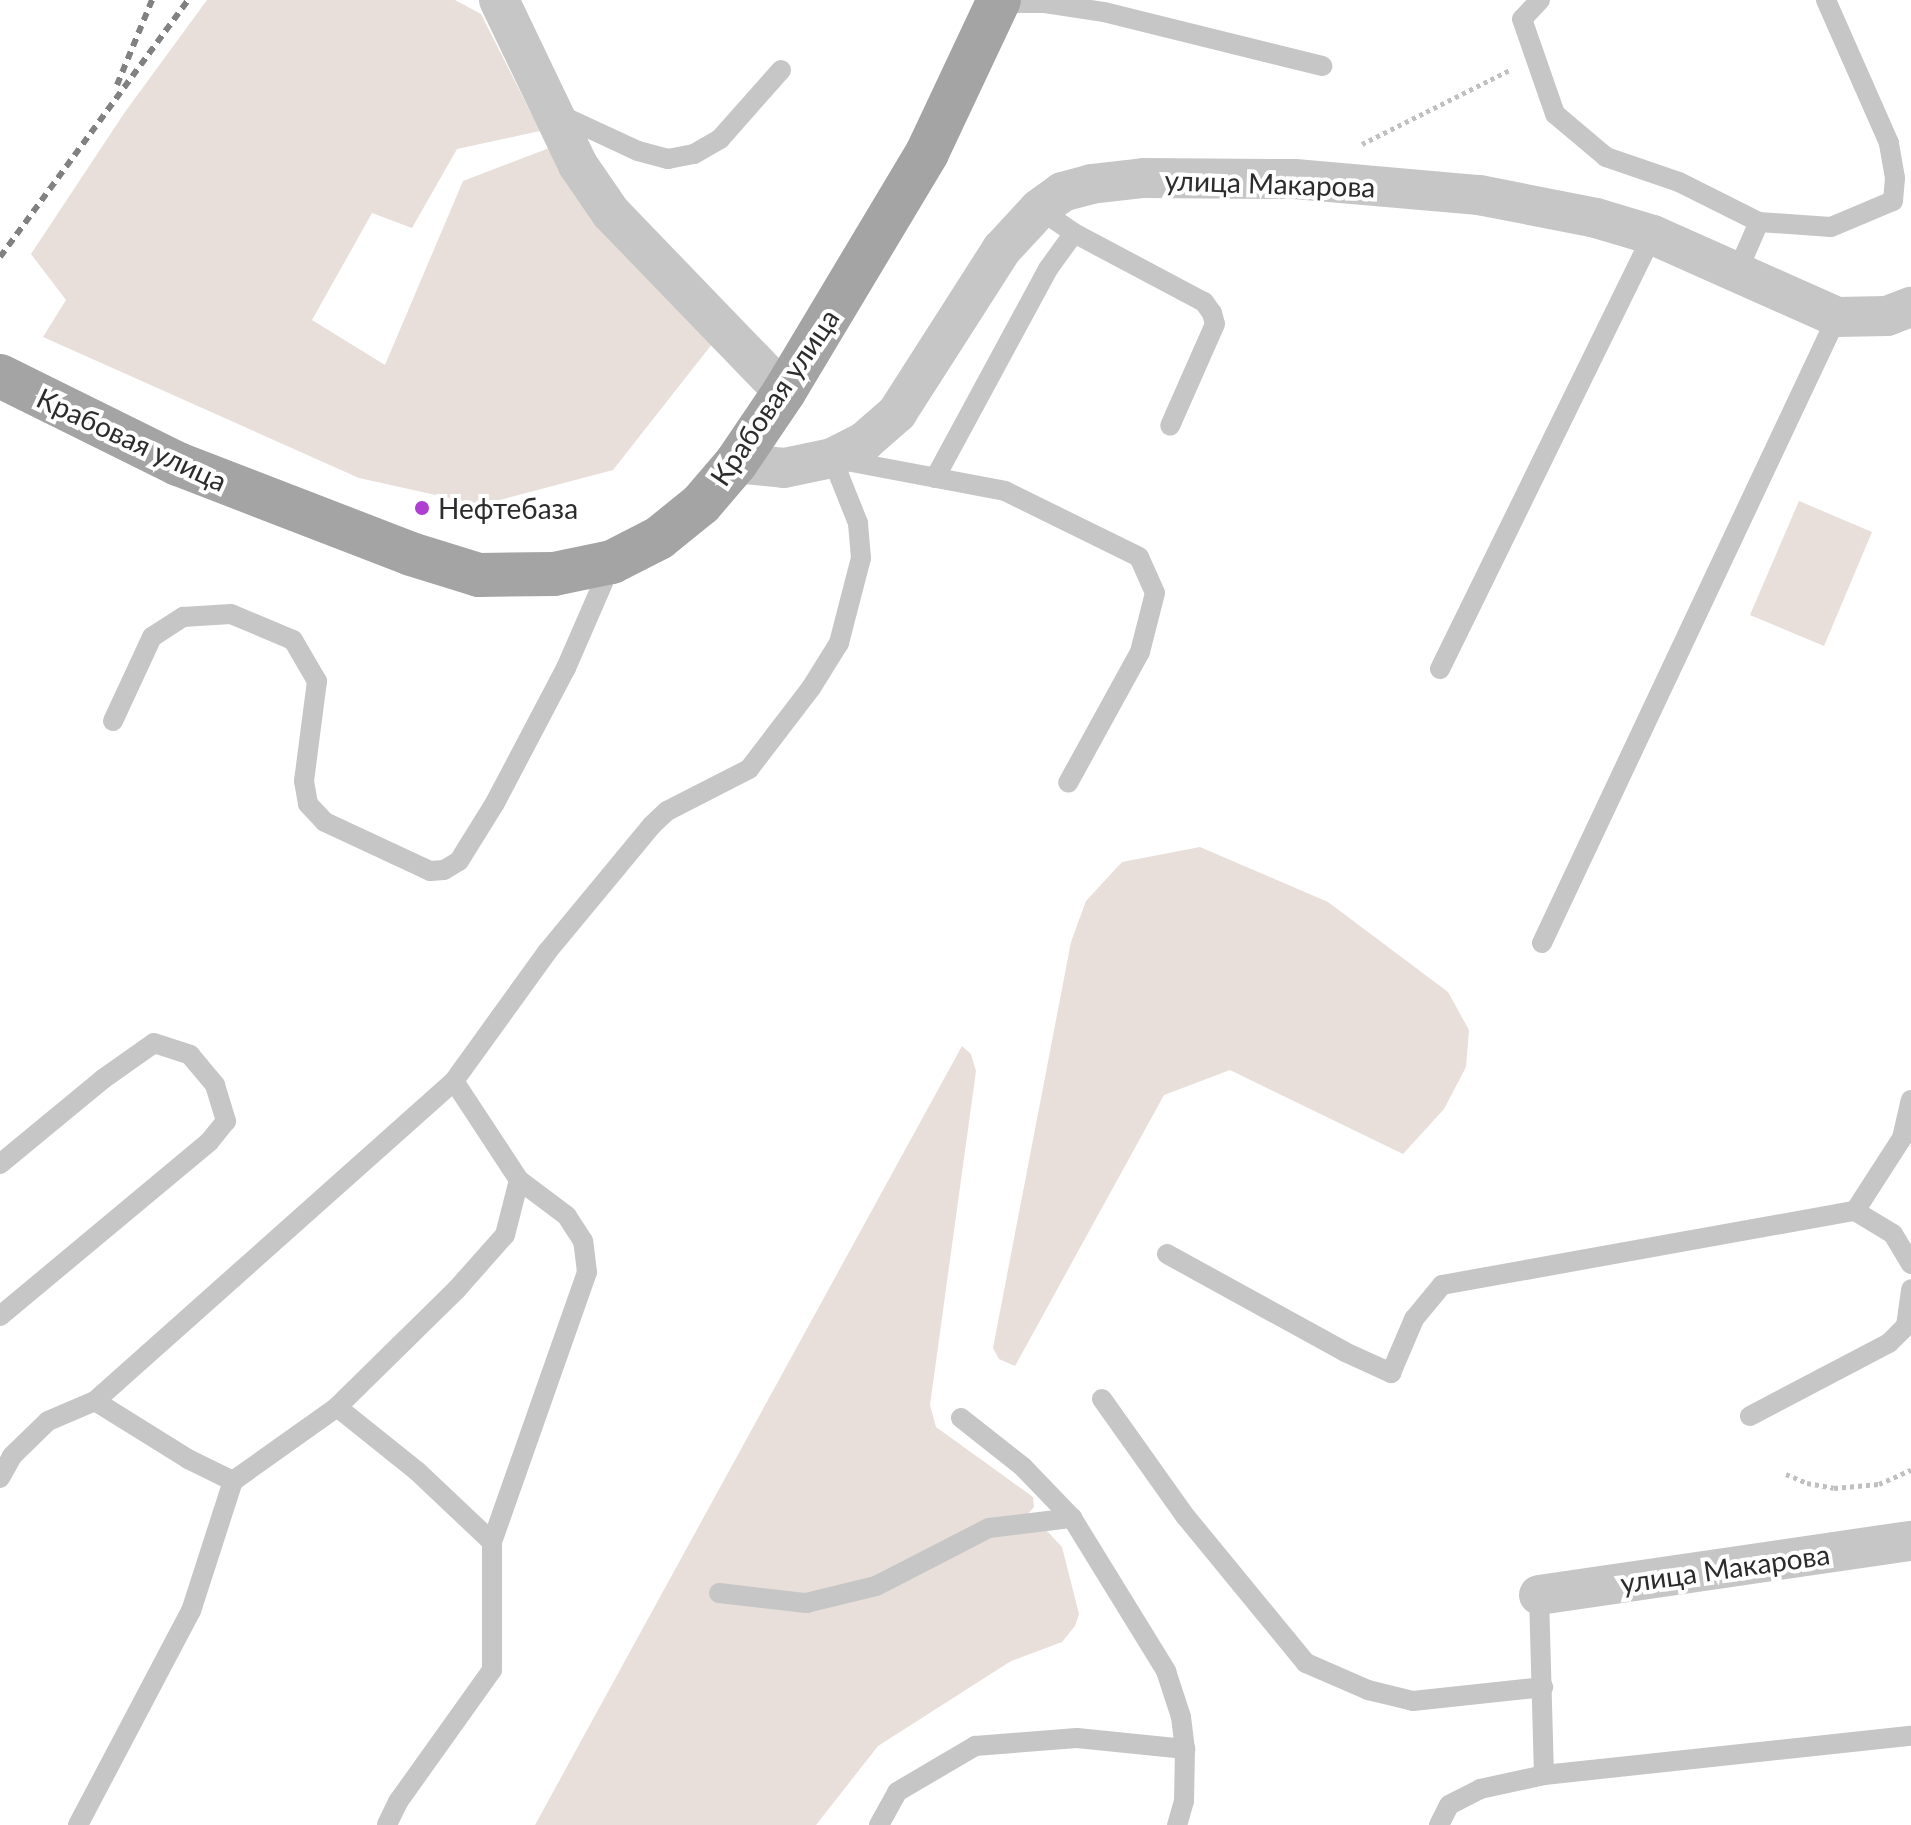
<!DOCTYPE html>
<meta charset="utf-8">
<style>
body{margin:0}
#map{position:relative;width:1911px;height:1825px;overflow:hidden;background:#fff;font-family:Lato,sans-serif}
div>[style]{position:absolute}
.green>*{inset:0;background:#e8deda}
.path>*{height:5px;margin-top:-2.5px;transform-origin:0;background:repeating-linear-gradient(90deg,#c0c0c0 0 4px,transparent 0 8px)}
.service>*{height:20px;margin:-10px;padding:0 10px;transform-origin:10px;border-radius:10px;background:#c6c6c6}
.minor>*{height:40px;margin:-20px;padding:0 20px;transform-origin:20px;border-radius:20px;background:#c6c6c6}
.primary>*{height:44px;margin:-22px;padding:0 22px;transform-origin:22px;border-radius:22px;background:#a4a4a4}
.rail>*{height:6px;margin-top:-3px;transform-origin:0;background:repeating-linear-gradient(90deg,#818181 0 8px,transparent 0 14px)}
.dots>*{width:22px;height:22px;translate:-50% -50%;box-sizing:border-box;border:4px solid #fff;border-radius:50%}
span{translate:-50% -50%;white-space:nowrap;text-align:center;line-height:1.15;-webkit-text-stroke:8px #fff;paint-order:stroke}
.street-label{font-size:28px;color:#2c2c2c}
.poi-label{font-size:28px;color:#2c2c2c}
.left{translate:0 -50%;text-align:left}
</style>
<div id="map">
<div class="green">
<i style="clip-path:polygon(207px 0,455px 0,481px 14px,540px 131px,457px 149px,412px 228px,372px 213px,312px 320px,385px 365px,463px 181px,552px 147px,716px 339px,613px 470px,481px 505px,359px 478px,43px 337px,66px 300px,31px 254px,125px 112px)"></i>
<i style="clip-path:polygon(1799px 501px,1872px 532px,1824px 646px,1750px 615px)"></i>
<i style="clip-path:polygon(1200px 847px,1328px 902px,1448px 992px,1469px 1030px,1466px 1067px,1444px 1109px,1403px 1154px,1230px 1070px,1164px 1095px,1015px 1366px,999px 1359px,993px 1348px,1071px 942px,1086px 901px,1122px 862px)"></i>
<i style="clip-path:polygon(962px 1046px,971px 1054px,976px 1071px,930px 1405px,936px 1427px,1033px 1497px,1034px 1507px,1027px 1515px,806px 1606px,989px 1535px,1046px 1530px,1062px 1547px,1079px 1614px,1075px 1626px,1062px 1642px,1011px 1661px,878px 1746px,816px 1825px,535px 1825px)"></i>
</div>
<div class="path">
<i style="left:1362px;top:144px;width:165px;rotate:-26.6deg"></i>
<i style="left:1786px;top:1474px;width:23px;rotate:23deg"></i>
<i style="left:1807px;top:1483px;width:27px;rotate:10deg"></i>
<i style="left:1834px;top:1488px;width:45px;rotate:-5.1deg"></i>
<i style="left:1879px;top:1484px;width:35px;rotate:-24deg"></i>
</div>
<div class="service">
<i style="left:1540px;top:0;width:26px;rotate:133deg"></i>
<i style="left:1522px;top:19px;width:101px;rotate:70.8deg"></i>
<i style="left:1555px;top:114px;width:67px;rotate:40.1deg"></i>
<i style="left:1606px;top:157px;width:77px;rotate:18.9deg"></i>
<i style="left:1679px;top:182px;width:89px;rotate:26.6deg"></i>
<i style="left:998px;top:3px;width:47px"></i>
<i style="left:1045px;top:3px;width:60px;rotate:8.7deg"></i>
<i style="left:1104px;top:12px;width:225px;rotate:13.9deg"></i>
<i style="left:556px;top:113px;width:90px;rotate:24.9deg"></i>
<i style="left:638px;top:151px;width:31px;rotate:15deg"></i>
<i style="left:668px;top:159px;width:26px;rotate:-11deg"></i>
<i style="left:694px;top:154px;width:30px;rotate:-30deg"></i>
<i style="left:720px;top:139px;width:92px;rotate:-48.5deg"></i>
<i style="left:1039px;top:209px;width:42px;rotate:34.4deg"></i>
<i style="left:1074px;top:233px;width:147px;rotate:28deg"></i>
<i style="left:1204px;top:302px;width:14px;rotate:54deg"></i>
<i style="left:1212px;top:313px;width:11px;rotate:75deg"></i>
<i style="left:1215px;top:324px;width:111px;rotate:113.8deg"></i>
<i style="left:1738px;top:270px;width:52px;rotate:-66.4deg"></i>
<i style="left:1759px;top:222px;width:72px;rotate:4deg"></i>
<i style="left:1831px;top:227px;width:67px;rotate:-22.8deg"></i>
<i style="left:1893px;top:201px;width:23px;rotate:-85deg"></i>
<i style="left:1895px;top:178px;width:36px;rotate:-100deg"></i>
<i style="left:1889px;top:143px;width:156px;rotate:-113.8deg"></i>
<i style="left:836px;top:459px;width:172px;rotate:10.7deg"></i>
<i style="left:1005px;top:491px;width:149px;rotate:26.2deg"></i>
<i style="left:1139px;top:557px;width:39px;rotate:66deg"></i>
<i style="left:1155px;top:593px;width:61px;rotate:104.3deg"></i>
<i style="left:1140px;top:652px;width:149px;rotate:118.8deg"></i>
<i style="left:935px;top:478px;width:238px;rotate:-61.6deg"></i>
<i style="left:1048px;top:269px;width:44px;rotate:-54.2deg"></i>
<i style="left:1440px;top:669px;width:483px;rotate:-63.9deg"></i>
<i style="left:113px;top:721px;width:93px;rotate:-65.1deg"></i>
<i style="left:152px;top:637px;width:37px;rotate:-33deg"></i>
<i style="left:183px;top:617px;width:48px;rotate:-3.6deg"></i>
<i style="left:231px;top:614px;width:67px;rotate:22.8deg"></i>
<i style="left:293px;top:640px;width:48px;rotate:59.7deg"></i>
<i style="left:317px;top:681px;width:101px;rotate:97.4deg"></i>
<i style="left:304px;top:781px;width:23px;rotate:80deg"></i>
<i style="left:308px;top:804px;width:25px;rotate:47deg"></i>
<i style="left:325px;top:822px;width:116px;rotate:25deg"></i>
<i style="left:430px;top:871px;width:14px;rotate:-4deg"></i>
<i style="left:444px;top:870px;width:17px;rotate:-31deg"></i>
<i style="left:459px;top:861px;width:68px;rotate:-58.2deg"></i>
<i style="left:495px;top:803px;width:153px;rotate:-62.3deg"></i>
<i style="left:566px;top:668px;width:116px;rotate:-66.5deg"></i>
<i style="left:1542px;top:943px;width:692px;rotate:-64.77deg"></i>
<i style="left:0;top:1164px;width:134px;rotate:-39.5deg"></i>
<i style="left:103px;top:1079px;width:62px;rotate:-35.2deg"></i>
<i style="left:154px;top:1043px;width:38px;rotate:18deg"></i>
<i style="left:190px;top:1055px;width:39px;rotate:50deg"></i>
<i style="left:215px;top:1085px;width:38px;rotate:73deg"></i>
<i style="left:226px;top:1121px;width:27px;rotate:129deg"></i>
<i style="left:209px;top:1142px;width:272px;rotate:140.2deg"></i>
<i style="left:1855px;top:1211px;width:44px;rotate:31.2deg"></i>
<i style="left:1893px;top:1234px;width:35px;rotate:59deg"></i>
<i style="left:1167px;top:1254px;width:203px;rotate:28.8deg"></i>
<i style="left:1345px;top:1352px;width:51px;rotate:24.5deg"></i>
<i style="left:1391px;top:1373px;width:59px;rotate:-66.9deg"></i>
<i style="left:1414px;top:1319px;width:44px;rotate:-50.5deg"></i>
<i style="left:1442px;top:1285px;width:420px;rotate:-10.2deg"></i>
<i style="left:1855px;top:1211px;width:87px;rotate:-57.2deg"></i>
<i style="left:1902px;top:1138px;width:39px;rotate:-77deg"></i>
<i style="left:1102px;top:1399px;width:145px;rotate:54.6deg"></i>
<i style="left:1186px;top:1517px;width:189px;rotate:50.6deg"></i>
<i style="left:1306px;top:1663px;width:68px;rotate:23.5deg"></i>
<i style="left:1368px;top:1690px;width:46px;rotate:13.7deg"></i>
<i style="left:1413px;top:1701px;width:131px;rotate:-6.1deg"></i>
<i style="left:95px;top:1401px;width:481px;rotate:-41.7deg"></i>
<i style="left:337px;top:1407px;width:168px;rotate:-44.5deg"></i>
<i style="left:457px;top:1289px;width:72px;rotate:-48.4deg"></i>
<i style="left:505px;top:1235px;width:57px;rotate:-75.7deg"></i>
<i style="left:1750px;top:1416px;width:157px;rotate:-27.7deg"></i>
<i style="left:1889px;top:1343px;width:24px;rotate:-45deg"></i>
<i style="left:1906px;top:1326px;width:37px;rotate:-82deg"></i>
<i style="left:961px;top:1418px;width:79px;rotate:38.3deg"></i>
<i style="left:1023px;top:1467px;width:71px;rotate:46.1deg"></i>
<i style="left:1072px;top:1518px;width:180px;rotate:58.4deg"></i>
<i style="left:1166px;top:1671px;width:48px;rotate:71.9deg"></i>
<i style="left:1181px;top:1717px;width:32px;rotate:83deg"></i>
<i style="left:0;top:1478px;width:25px;rotate:-61deg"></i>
<i style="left:12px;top:1456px;width:50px;rotate:-44.2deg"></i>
<i style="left:48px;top:1421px;width:51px;rotate:-23.1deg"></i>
<i style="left:95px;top:1401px;width:110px;rotate:31.9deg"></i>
<i style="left:188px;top:1459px;width:50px;rotate:26.1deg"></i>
<i style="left:492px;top:1542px;width:286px;rotate:-70.6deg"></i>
<i style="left:587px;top:1272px;width:31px;rotate:-97deg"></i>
<i style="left:583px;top:1241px;width:30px;rotate:-123deg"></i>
<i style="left:567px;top:1216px;width:60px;rotate:-143.1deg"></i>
<i style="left:519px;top:1180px;width:118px;rotate:-123.3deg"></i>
<i style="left:454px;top:1081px;width:159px;rotate:-54.2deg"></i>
<i style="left:547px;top:952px;width:165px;rotate:-50.4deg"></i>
<i style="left:652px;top:825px;width:21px;rotate:-43deg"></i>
<i style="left:667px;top:811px;width:92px;rotate:-27.1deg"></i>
<i style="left:749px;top:769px;width:102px;rotate:-52.6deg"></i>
<i style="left:811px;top:688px;width:53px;rotate:-58.1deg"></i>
<i style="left:839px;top:643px;width:88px;rotate:-75.5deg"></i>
<i style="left:861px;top:558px;width:35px;rotate:-95deg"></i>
<i style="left:858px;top:523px;width:70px;rotate:-111.8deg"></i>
<i style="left:719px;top:1593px;width:88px;rotate:6.6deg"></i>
<i style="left:806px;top:1603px;width:72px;rotate:-13.7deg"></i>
<i style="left:876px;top:1586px;width:127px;rotate:-27.2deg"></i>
<i style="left:989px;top:1528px;width:84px;rotate:-6.9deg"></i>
<i style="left:1544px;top:1775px;width:369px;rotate:-6.1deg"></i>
<i style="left:78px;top:1825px;width:242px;rotate:-62.2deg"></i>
<i style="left:191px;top:1611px;width:137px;rotate:-72.1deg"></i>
<i style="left:233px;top:1481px;width:128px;rotate:-35.4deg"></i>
<i style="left:337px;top:1407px;width:102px;rotate:38.7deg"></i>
<i style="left:417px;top:1471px;width:103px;rotate:43.4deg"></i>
<i style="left:492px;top:1542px;width:128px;rotate:90deg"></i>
<i style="left:492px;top:1670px;width:162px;rotate:125.5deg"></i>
<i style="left:398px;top:1802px;width:25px;rotate:116deg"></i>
<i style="left:879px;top:1825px;width:38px;rotate:-61deg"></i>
<i style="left:897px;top:1792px;width:91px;rotate:-30.5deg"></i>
<i style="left:975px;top:1746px;width:102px;rotate:-4.5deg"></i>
<i style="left:1077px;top:1738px;width:109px;rotate:5.8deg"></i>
<i style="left:1185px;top:1749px;width:52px;rotate:91.1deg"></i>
<i style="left:1184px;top:1801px;width:25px;rotate:106deg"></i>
<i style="left:1439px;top:1825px;width:22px;rotate:-63deg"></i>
<i style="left:1449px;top:1805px;width:35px;rotate:-27deg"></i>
<i style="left:1480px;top:1789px;width:66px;rotate:-12.3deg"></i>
<i style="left:1544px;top:1775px;width:180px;rotate:-91.6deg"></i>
</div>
<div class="minor">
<i style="left:499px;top:0;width:183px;rotate:64.4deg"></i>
<i style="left:578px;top:165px;width:58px;rotate:55.5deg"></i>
<i style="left:611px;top:213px;width:249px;rotate:46deg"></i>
<i style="left:736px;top:463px;width:48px;rotate:5.9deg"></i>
<i style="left:784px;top:468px;width:49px;rotate:-11.8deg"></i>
<i style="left:832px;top:458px;width:37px;rotate:-27deg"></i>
<i style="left:865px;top:441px;width:43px;rotate:-41.2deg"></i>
<i style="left:897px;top:413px;width:195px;rotate:-57.4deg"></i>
<i style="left:1002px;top:249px;width:54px;rotate:-47.2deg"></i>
<i style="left:1039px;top:209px;width:29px;rotate:-36deg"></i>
<i style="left:1062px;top:192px;width:30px;rotate:-15deg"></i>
<i style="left:1091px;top:184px;width:53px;rotate:-6.5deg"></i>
<i style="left:1144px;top:178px;width:151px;rotate:0.4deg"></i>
<i style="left:1295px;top:179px;width:185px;rotate:5deg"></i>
<i style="left:1479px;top:195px;width:119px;rotate:11.1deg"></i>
<i style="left:1596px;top:218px;width:59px;rotate:16.6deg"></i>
<i style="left:1653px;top:235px;width:201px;rotate:24deg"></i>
<i style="left:1837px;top:317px;width:50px;rotate:-1.1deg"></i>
<i style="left:1887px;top:316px;width:26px;rotate:-21deg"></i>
<i style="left:1539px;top:1595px;width:376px;rotate:-8.3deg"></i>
</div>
<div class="primary">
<i style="left:0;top:376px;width:199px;rotate:26.3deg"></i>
<i style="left:178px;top:464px;width:250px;rotate:21.1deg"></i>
<i style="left:411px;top:554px;width:71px;rotate:17.2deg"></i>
<i style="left:479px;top:575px;width:75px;rotate:-0.8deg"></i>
<i style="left:554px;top:574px;width:59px;rotate:-11.7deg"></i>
<i style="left:612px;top:562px;width:53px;rotate:-27.1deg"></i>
<i style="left:659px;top:538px;width:54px;rotate:-39deg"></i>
<i style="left:701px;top:504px;width:54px;rotate:-49.5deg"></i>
<i style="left:736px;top:463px;width:86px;rotate:-55.9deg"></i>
<i style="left:784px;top:392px;width:279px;rotate:-59.1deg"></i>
<i style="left:927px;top:153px;width:169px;rotate:-64.8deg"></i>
</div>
<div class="rail">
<i style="left:117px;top:85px;width:92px;rotate:-67.6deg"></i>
<i style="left:0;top:257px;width:318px;rotate:-53.8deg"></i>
</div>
<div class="dots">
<i style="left:422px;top:508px;background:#ae3fd1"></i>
</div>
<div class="street-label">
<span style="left:1270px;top:183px;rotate:2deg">улица Макарова</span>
<span style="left:774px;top:397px;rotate:-56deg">Крабовая улица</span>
<span style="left:132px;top:439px;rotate:25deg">Крабовая улица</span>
<span style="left:1725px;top:1568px;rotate:-8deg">улица Макарова</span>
</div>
<div class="poi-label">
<span class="left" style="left:438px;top:508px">Нефтебаза</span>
</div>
</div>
